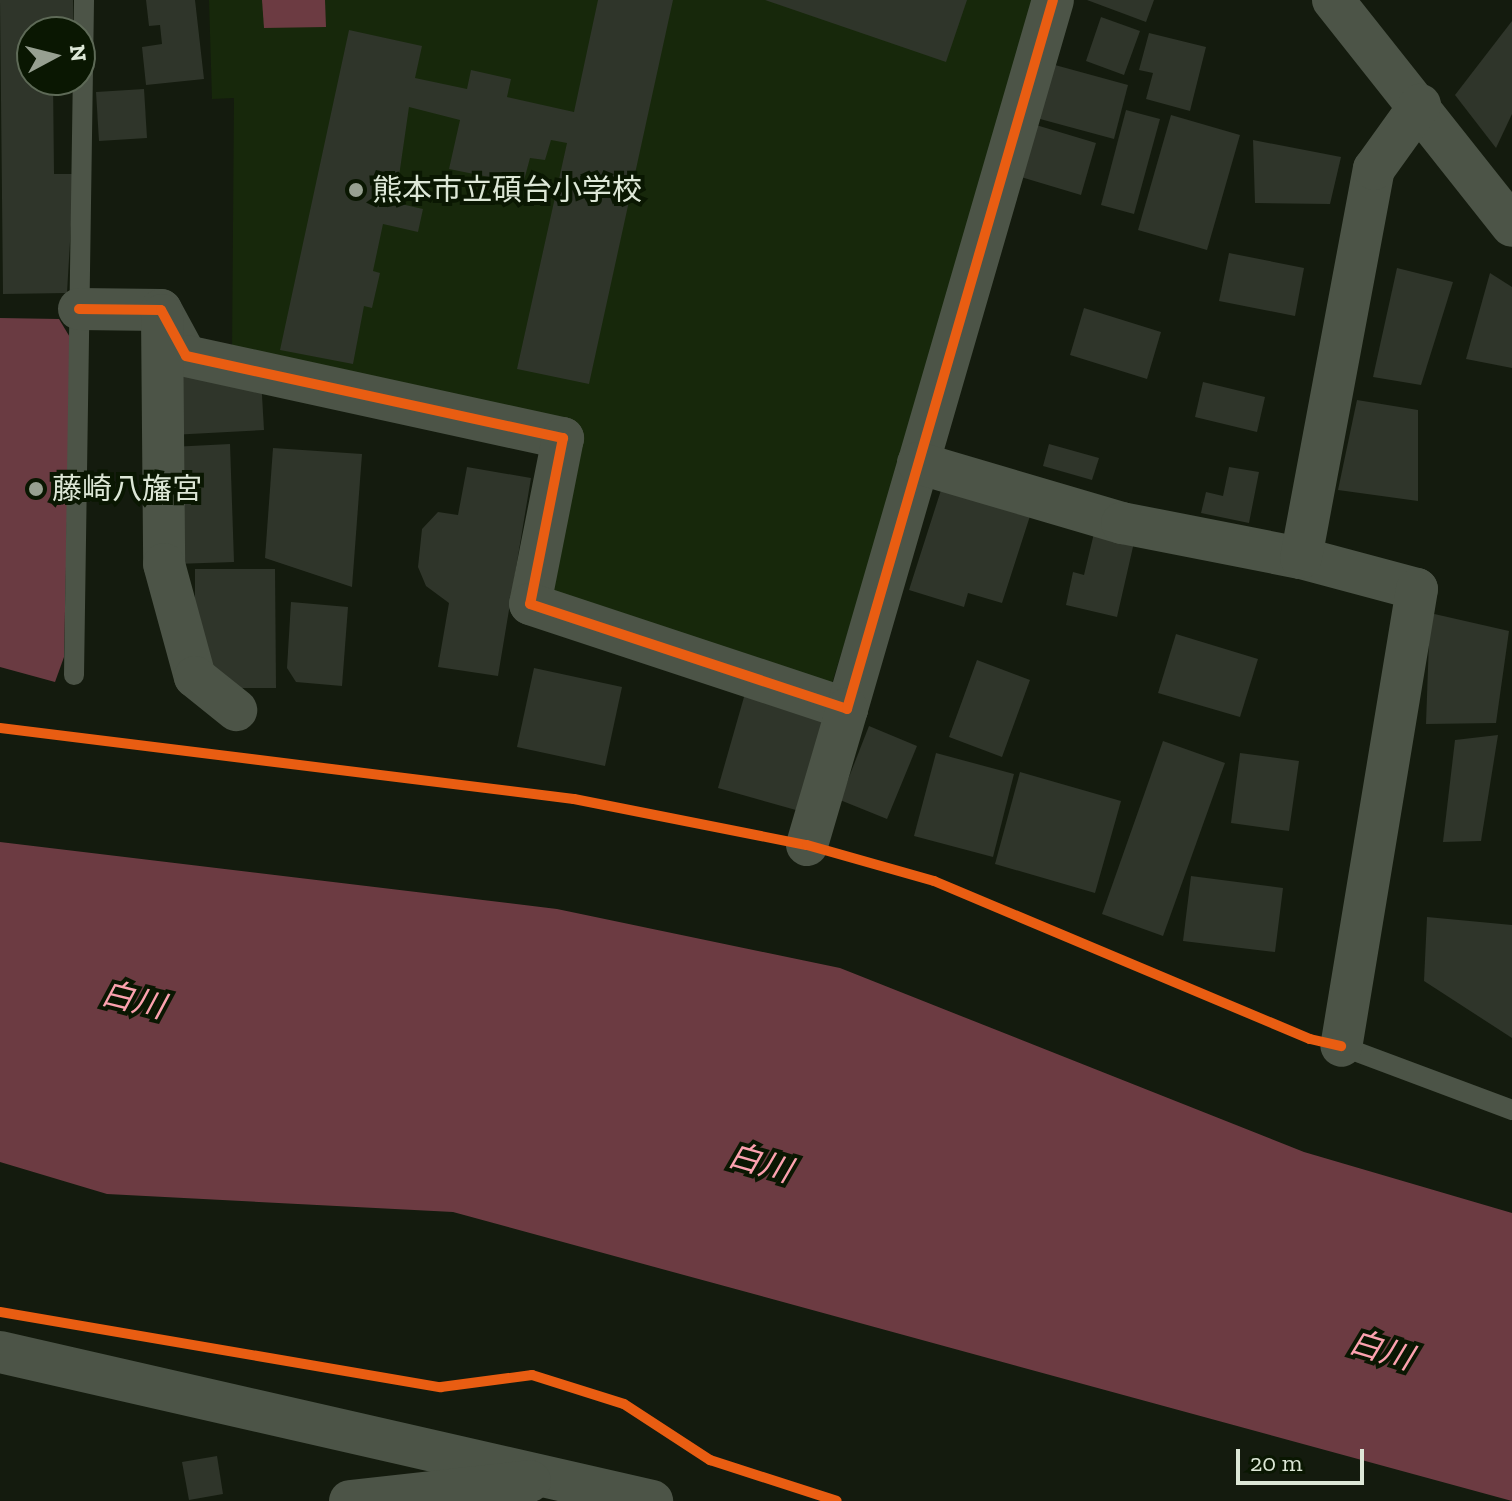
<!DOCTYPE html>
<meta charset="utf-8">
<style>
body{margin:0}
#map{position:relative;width:1512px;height:1501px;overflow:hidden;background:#141b0e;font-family:"Zilla Slab","Noto Sans JP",serif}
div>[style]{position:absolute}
.built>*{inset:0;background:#17280b}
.forest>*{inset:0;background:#6a3b42}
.water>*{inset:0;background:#6c3b42}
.building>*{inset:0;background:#2f352a}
.lane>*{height:20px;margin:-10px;padding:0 10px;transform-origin:10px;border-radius:10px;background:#4c5447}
.street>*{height:42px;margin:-21px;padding:0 21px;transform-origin:21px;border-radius:21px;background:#4c5447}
.cycleway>*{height:10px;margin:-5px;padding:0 5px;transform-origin:5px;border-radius:5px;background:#e95d12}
.dots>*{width:22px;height:22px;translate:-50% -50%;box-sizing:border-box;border:4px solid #0a1702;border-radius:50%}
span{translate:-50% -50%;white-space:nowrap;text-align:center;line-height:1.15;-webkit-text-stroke:8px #0a1702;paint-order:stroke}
.poi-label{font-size:30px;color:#dde7d7}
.left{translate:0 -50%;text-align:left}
.water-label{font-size:32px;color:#fca2af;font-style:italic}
.north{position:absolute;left:16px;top:16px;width:80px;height:80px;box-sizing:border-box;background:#0a1702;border:2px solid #5e6a57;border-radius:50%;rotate:83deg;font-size:22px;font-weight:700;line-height:32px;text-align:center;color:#dde7d7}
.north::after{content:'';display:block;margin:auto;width:28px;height:36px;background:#97a091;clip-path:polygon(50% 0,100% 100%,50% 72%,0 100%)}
.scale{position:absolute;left:1236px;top:1449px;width:128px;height:36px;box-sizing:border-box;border:4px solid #dde7d7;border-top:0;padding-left:10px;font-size:24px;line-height:28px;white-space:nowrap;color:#dde7d7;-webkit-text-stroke:6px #0a1702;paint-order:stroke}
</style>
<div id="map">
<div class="built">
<i style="clip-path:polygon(209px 0,1044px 0,828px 696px,551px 599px,575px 437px,232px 355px,234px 98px,212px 99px)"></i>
</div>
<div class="forest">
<i style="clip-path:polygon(0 318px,59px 319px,71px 339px,64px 657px,55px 682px,0 667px)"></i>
</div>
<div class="water">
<i style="clip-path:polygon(262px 0,325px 0,326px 27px,264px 28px)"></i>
<i style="clip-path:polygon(0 842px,557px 909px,840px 968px,1304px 1152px,1512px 1213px,1512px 1501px,453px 1212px,107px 1194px,0 1162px)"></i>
</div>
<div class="building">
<i style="clip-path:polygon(0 0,73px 0,73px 32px,32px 32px,32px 80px,53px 80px,54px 174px,74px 174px,67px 293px,3px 294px)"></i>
<i style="clip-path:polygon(146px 0,195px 0,204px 79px,146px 85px,142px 47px,162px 44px,160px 25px,149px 26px)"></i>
<i style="clip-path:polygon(598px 0,673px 0,589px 384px,517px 369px,567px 143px,551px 140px,545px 160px,530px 158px,523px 184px,449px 169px,460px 120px,409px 107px,396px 197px,388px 201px,423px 209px,418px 232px,383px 224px,373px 271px,380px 273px,372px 308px,364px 306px,353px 364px,280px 350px,349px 30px,422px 46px,415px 78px,467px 89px,471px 70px,511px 79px,507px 97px,574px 112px)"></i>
<i style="clip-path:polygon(765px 0,967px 0,946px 62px)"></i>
<i style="clip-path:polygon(1087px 0,1154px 0,1146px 22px)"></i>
<i style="clip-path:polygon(1101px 17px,1140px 31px,1124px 75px,1086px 61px)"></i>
<i style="clip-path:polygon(1512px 21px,1512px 114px,1496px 148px,1455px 95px)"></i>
<i style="clip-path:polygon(1149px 33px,1206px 47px,1190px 111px,1146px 99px,1153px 73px,1139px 70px)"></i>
<i style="clip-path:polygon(1044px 62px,1128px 85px,1114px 139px,1029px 116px)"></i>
<i style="clip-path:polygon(144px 89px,147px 138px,99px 141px,96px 92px)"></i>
<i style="clip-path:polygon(1126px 110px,1160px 119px,1134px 214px,1101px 205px)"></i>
<i style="clip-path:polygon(1171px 115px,1240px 135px,1207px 250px,1138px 230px)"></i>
<i style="clip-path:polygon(1026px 122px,1096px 143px,1081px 195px,1011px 174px)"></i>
<i style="clip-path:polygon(1253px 140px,1341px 157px,1330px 204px,1255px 203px)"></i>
<i style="clip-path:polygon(1229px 253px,1304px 268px,1295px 316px,1219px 301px)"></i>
<i style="clip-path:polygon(1397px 268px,1453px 282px,1421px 385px,1373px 377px)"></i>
<i style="clip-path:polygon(1490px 273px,1512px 287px,1512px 368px,1466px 359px)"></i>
<i style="clip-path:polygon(1084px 308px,1161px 332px,1147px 379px,1070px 355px)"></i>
<i style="clip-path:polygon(174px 369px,261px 378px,264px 430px,171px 435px)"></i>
<i style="clip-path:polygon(1203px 382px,1265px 397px,1257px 432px,1195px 417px)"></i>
<i style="clip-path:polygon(1357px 400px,1418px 410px,1418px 501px,1338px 490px)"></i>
<i style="clip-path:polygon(230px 444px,234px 562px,175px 564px,171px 447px)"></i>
<i style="clip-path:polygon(1049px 444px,1099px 458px,1092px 480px,1043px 466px)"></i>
<i style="clip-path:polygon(273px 448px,362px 454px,352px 587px,265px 558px)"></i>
<i style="clip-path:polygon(467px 467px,531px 478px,498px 676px,438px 667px,449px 603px,426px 586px,418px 567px,422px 529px,438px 512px,458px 515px)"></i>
<i style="clip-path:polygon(1229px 467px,1259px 472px,1249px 523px,1201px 513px,1206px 492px,1223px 496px)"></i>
<i style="clip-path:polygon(942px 487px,1030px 516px,1002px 603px,968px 593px,964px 607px,909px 590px)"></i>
<i style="clip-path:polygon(1095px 529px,1135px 538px,1117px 617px,1066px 605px,1073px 572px,1084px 575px)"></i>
<i style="clip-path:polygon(195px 569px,275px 569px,276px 688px,220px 688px,195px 612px)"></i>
<i style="clip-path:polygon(291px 602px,348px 607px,342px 686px,296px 682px,287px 668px)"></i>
<i style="clip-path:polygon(1430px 613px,1509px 631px,1496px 723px,1426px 724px)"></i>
<i style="clip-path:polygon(1176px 634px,1258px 659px,1240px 717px,1158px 693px)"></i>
<i style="clip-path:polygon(977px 660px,1030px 680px,1002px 757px,949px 737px)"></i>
<i style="clip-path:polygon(534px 668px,622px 687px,605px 766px,517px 747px)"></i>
<i style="clip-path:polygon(746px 690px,831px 714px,803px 812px,718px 788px)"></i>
<i style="clip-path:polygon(869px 726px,917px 746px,887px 819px,840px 800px)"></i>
<i style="clip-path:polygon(1498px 735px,1481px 841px,1443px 842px,1455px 740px)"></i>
<i style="clip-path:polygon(1163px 741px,1225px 763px,1163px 936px,1102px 914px)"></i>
<i style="clip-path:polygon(936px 753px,1014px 774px,993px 857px,914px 836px)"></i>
<i style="clip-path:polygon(1240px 753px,1299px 761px,1289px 831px,1231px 823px)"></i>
<i style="clip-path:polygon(1020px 772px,1121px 801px,1095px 893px,995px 864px)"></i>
<i style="clip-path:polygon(1191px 876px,1283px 888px,1275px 952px,1183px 941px)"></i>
<i style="clip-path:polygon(1427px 917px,1512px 925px,1512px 1038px,1424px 981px)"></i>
<i style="clip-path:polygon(217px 1456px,223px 1494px,189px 1500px,182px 1462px)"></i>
</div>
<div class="lane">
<i style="left:74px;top:675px;width:675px;rotate:-89.15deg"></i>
<i style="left:1341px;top:1046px;width:183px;rotate:20.5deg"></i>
</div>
<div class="street">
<i style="left:1333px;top:0;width:288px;rotate:51.6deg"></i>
<i style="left:79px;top:309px;width:82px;rotate:0.7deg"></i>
<i style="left:161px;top:310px;width:52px;rotate:61.5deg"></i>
<i style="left:186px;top:356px;width:386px;rotate:12.3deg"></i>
<i style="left:563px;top:438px;width:169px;rotate:101.2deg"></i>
<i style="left:530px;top:604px;width:334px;rotate:18.3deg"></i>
<i style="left:847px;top:709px;width:738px;rotate:-73.8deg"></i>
<i style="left:162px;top:315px;width:249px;rotate:89.5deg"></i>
<i style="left:164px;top:564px;width:117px;rotate:74.7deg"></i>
<i style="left:195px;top:677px;width:53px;rotate:38.8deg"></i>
<i style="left:918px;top:463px;width:213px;rotate:16.4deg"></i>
<i style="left:1122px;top:523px;width:182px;rotate:11.1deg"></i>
<i style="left:1301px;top:558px;width:120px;rotate:15deg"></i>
<i style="left:1417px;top:589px;width:463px;rotate:99.4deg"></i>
<i style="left:1301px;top:558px;width:396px;rotate:-79.4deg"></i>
<i style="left:1374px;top:169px;width:79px;rotate:-54.3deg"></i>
<i style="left:807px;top:845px;width:142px;rotate:-73.6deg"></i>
<i style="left:0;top:1352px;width:669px;rotate:12.87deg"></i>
<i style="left:350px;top:1501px;width:181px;rotate:-6.3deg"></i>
</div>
<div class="cycleway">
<i style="left:79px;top:309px;width:82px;rotate:0.7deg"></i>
<i style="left:161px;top:310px;width:52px;rotate:61.5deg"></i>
<i style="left:186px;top:356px;width:386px;rotate:12.3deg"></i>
<i style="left:563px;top:438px;width:169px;rotate:101.2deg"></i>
<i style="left:530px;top:604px;width:334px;rotate:18.3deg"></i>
<i style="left:847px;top:709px;width:738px;rotate:-73.8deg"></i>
<i style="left:0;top:728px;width:578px;rotate:7.05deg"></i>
<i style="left:574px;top:799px;width:237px;rotate:11.2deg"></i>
<i style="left:807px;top:845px;width:132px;rotate:15.8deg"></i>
<i style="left:934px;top:881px;width:408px;rotate:22.8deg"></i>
<i style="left:1310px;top:1039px;width:32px;rotate:13deg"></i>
<i style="left:0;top:1312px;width:447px;rotate:9.7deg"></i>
<i style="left:441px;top:1387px;width:92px;rotate:-7.5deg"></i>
<i style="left:532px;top:1375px;width:96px;rotate:17.5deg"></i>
<i style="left:624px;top:1404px;width:103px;rotate:33.1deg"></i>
<i style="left:710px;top:1460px;width:133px;rotate:17.9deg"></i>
</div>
<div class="dots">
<i style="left:356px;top:190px;background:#97a091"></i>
<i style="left:36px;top:489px;background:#97a091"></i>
</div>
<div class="poi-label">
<span class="left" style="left:372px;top:190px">熊本市立碩台小学校</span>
<span class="left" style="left:52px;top:489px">藤崎八旛宮</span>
</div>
<div class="water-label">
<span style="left:133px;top:1000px;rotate:14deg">白川</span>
<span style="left:760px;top:1163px;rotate:16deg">白川</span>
<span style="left:1381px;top:1350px;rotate:17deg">白川</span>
</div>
<div class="north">N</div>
<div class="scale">20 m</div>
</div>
